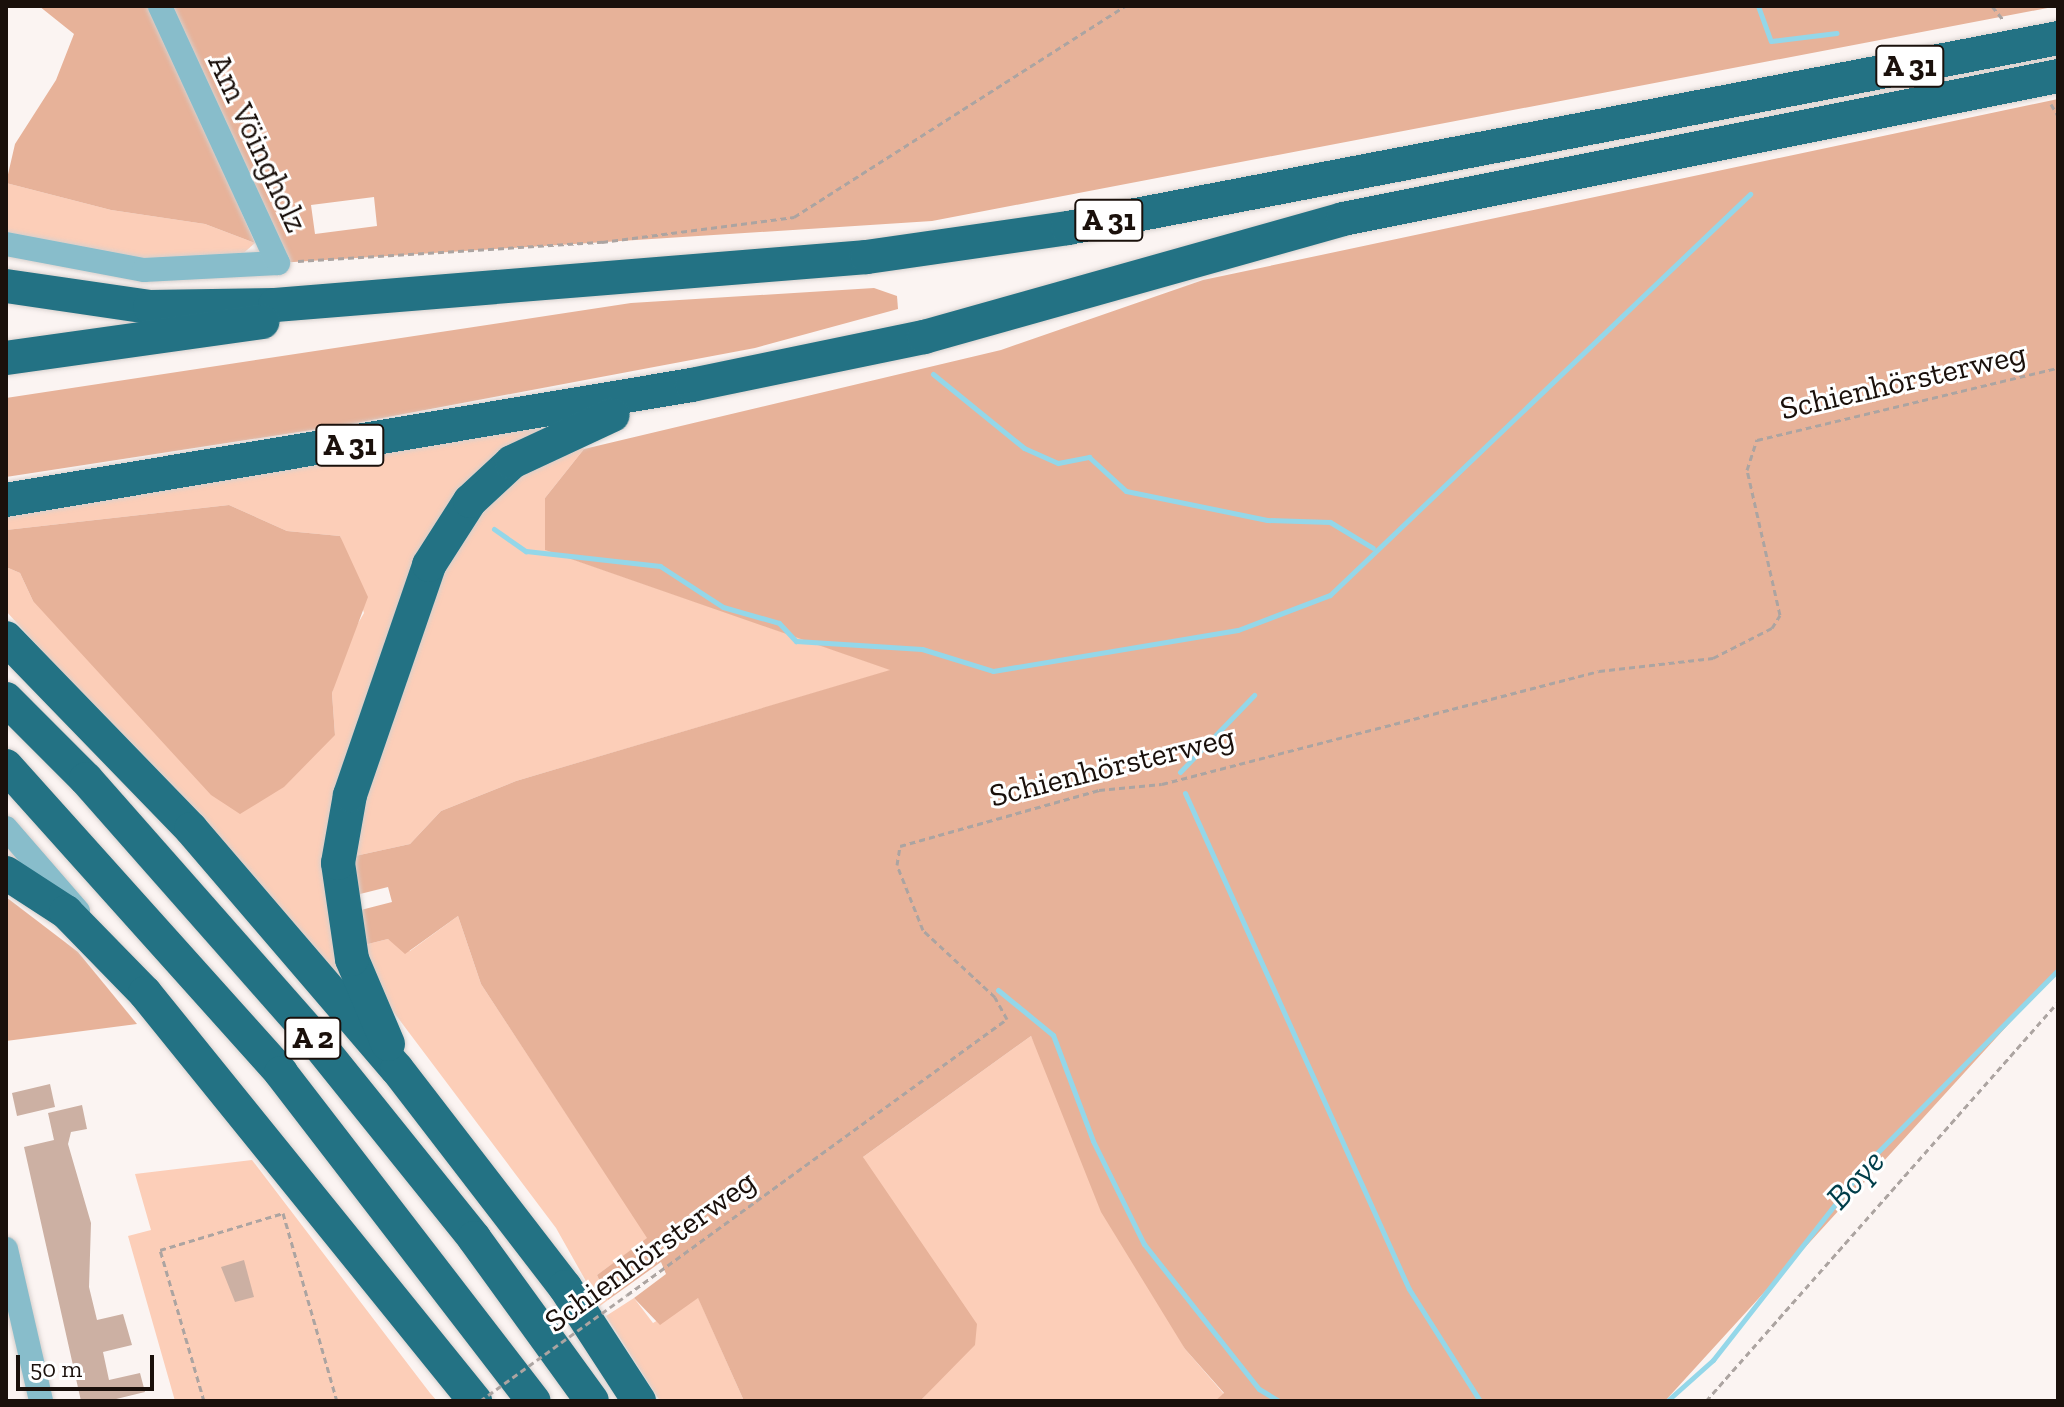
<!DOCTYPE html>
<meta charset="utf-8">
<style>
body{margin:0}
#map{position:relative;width:2064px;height:1407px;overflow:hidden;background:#fbf4f2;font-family:"Zilla Slab",serif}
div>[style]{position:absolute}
.green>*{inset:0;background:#fcceb8}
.forest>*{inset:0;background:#e7b299}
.stream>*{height:5px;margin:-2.5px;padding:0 2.5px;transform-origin:2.5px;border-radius:2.5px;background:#94d7e9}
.building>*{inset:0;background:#ccb0a3}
.path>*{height:3px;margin-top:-1.5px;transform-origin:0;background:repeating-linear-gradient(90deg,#aca4a1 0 6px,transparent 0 10px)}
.roads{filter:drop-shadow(0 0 2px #d7d0cd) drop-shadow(0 0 2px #d7d0cd)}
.minor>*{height:24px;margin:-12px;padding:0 12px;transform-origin:12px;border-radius:12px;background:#88bdcb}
.highway>*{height:34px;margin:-17px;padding:0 17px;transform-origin:17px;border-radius:17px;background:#237284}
.path-bridge>*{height:3px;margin-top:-1.5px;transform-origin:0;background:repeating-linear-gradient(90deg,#aca4a1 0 6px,transparent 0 10px)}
span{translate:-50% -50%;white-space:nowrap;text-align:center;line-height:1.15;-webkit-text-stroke:6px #fff;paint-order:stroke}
.shield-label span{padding:2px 6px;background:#fff;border:2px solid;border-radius:6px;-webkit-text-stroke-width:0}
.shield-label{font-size:30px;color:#1a100b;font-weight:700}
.street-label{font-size:32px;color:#1a100b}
.water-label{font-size:34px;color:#003e4a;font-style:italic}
.frame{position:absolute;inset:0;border:8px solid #1a100b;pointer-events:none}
.scale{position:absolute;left:16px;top:1355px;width:138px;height:36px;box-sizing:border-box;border:4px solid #1a100b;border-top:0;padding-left:10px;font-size:24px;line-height:28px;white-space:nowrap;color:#1a100b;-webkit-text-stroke:6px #fff;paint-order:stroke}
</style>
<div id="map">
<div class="green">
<i style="clip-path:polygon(6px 183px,111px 210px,205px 224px,255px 243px,239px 257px,161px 263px,6px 238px)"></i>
<i style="clip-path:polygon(548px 424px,483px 468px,340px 785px,346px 985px,6px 611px,6px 567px,20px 573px,33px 601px,335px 735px,332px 693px,344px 647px,364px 613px,340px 536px,287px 531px,229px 505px,6px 530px,6px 515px)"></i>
<i style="clip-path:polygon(579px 439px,584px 449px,545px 498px,546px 550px,892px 670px,516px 781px,441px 811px,410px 844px,355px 856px,368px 782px,436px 577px,505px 479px)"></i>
<i style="clip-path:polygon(458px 916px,481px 984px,648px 1238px,597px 1275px,608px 1300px,600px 1306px,556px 1228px,389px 1006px,364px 945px,388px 939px,410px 951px)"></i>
<i style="clip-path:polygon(1031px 1036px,1185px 1349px,1224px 1394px,1215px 1401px,920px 1401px,938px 1381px,863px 1157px)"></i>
<i style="clip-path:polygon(252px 1160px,430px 1393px,437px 1401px,175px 1401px,128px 1236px,151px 1230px,135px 1174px)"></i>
<i style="clip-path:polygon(698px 1297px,744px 1401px,660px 1401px,606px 1316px,634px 1298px,653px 1323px)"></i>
</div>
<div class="forest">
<i style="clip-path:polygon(39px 6px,151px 6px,255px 243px,205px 224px,111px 210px,6px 183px,15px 144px,56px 80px,74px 34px)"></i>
<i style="clip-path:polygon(evenodd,160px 6px,2058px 6px,932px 221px,278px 263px,160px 6px,374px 197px,377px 226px,315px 234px,311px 205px,374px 197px)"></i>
<i style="clip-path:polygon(2058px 99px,2058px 970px,1665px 1401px,1215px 1401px,1224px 1393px,1185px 1349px,1101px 1212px,1031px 1036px,863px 1157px,977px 1324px,975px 1345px,920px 1401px,744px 1401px,698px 1298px,660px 1325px,634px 1298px,666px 1274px,661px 1262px,608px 1300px,597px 1275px,647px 1238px,481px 984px,458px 916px,405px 954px,388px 939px,364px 945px,357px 911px,392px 902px,388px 887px,356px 895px,355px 856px,410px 844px,441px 811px,516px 781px,890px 670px,545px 550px,545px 498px,584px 449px,1001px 350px,1203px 280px)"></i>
<i style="clip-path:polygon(874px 288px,897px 296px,898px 309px,755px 348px,351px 424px,6px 477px,6px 398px,631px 303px)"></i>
<i style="clip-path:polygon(229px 505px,287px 531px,340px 536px,368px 597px,332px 693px,335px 735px,284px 787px,240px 814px,211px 795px,33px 601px,20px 573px,6px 567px,6px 530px)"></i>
<i style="clip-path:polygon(6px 897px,78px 952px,137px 1024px,6px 1041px)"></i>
</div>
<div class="stream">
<i style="left:1758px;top:6px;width:37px;rotate:70deg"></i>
<i style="left:1771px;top:41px;width:66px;rotate:-6.9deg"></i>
<i style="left:933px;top:374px;width:117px;rotate:39.1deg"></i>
<i style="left:1024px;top:448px;width:37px;rotate:24deg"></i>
<i style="left:1058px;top:463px;width:32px;rotate:-11deg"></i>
<i style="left:1089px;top:457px;width:50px;rotate:42.6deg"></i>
<i style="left:1126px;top:491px;width:144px;rotate:11.6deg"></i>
<i style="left:1267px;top:520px;width:63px;rotate:1.8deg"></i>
<i style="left:1330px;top:522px;width:50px;rotate:31.2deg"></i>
<i style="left:494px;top:529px;width:39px;rotate:35deg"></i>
<i style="left:526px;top:551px;width:135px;rotate:6.4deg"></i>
<i style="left:660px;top:566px;width:75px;rotate:33.1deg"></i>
<i style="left:723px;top:607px;width:58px;rotate:15.9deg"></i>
<i style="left:779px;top:623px;width:25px;rotate:47deg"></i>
<i style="left:796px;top:641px;width:126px;rotate:3.6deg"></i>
<i style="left:922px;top:649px;width:74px;rotate:17.2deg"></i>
<i style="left:993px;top:671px;width:248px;rotate:-9.5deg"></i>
<i style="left:1238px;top:630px;width:98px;rotate:-20.8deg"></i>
<i style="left:1330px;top:595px;width:581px;rotate:-43.67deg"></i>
<i style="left:1180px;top:772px;width:107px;rotate:-46.1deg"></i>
<i style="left:1185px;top:793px;width:544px;rotate:65.7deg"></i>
<i style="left:1409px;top:1289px;width:133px;rotate:57.6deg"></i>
<i style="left:998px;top:990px;width:71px;rotate:39.3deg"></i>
<i style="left:1053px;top:1035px;width:113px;rotate:69.3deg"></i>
<i style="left:1093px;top:1141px;width:115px;rotate:63.7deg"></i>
<i style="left:1144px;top:1244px;width:185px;rotate:51.6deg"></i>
<i style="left:1259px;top:1389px;width:23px;rotate:31deg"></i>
<i style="left:1667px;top:1401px;width:62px;rotate:-41.7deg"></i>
<i style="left:1713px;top:1360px;width:251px;rotate:-51.9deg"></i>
<i style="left:1868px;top:1162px;width:270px;rotate:-45.3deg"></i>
</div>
<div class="building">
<i style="clip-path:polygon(50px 1084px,55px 1107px,17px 1116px,12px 1093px)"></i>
<i style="clip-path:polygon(82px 1105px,87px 1129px,71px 1132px,68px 1144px,91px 1223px,89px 1287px,97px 1320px,123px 1314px,132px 1345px,103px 1352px,109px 1380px,140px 1373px,145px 1392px,108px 1401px,81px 1401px,24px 1147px,54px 1140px,48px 1113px)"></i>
<i style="clip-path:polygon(244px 1260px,254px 1297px,235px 1302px,221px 1267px)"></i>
</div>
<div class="path">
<i style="left:1992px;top:6px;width:19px;rotate:51deg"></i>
<i style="left:2051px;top:104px;width:14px;rotate:60deg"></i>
<i style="left:298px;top:261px;width:305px;rotate:-3.6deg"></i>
<i style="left:602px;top:242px;width:194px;rotate:-7.4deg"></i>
<i style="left:794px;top:217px;width:393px;rotate:-32.5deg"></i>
<i style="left:627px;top:1295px;width:470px;rotate:-36deg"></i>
<i style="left:1007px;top:1019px;width:25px;rotate:-119deg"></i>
<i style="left:995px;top:997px;width:98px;rotate:-137.1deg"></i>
<i style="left:923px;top:930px;width:70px;rotate:-111.8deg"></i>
<i style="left:897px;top:865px;width:19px;rotate:-81deg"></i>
<i style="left:900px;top:846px;width:207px;rotate:-15.7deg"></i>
<i style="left:1099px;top:790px;width:63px;rotate:-5.4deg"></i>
<i style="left:1162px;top:784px;width:451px;rotate:-14.5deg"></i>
<i style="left:1599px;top:671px;width:115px;rotate:-6.5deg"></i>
<i style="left:1713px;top:658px;width:66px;rotate:-27deg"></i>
<i style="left:1772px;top:628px;width:15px;rotate:-58deg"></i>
<i style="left:1780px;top:615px;width:149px;rotate:-102.8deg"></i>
<i style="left:1747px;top:470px;width:32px;rotate:-72deg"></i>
<i style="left:1757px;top:440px;width:309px;rotate:-13.5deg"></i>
<i style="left:204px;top:1401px;width:157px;rotate:-106.2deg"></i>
<i style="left:160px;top:1250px;width:128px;rotate:-16.7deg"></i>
<i style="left:283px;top:1213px;width:196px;rotate:74deg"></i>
<i style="left:1706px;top:1401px;width:532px;rotate:-48.58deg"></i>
</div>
<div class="roads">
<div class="minor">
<i style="left:6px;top:244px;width:140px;rotate:10.7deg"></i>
<i style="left:144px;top:270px;width:134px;rotate:-3deg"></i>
<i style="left:278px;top:263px;width:283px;rotate:-114.7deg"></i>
<i style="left:6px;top:828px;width:110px;rotate:49.1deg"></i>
<i style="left:6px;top:1249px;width:156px;rotate:77deg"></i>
</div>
<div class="highway">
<i style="left:6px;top:286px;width:146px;rotate:8.3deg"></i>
<i style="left:150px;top:307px;width:125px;rotate:-0.9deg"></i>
<i style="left:275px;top:305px;width:594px;rotate:-4.64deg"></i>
<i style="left:867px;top:257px;width:203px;rotate:-8.2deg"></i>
<i style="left:1068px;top:228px;width:1008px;rotate:-10.86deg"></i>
<i style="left:6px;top:358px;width:259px;rotate:-8deg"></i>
<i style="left:6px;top:500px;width:696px;rotate:-9.52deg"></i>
<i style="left:692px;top:385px;width:237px;rotate:-11.7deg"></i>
<i style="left:924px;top:337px;width:435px;rotate:-15.7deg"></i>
<i style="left:1343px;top:219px;width:729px;rotate:-11.31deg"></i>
<i style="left:6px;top:638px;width:266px;rotate:45.9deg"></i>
<i style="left:191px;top:829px;width:316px;rotate:49.4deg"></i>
<i style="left:397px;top:1069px;width:275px;rotate:52.4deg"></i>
<i style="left:565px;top:1287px;width:136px;rotate:57deg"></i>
<i style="left:6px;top:699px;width:113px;rotate:45deg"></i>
<i style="left:86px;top:779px;width:334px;rotate:48.6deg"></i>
<i style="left:307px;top:1030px;width:267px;rotate:51.2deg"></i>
<i style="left:474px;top:1238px;width:201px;rotate:54.1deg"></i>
<i style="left:6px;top:766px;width:412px;rotate:48.1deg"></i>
<i style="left:281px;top:1073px;width:414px;rotate:52.4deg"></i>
<i style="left:6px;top:873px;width:72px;rotate:33deg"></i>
<i style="left:66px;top:912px;width:113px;rotate:45.7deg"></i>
<i style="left:145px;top:993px;width:525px;rotate:51.03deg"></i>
<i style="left:388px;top:1044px;width:92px;rotate:-113deg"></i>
<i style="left:352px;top:959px;width:97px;rotate:-98.3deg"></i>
<i style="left:338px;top:863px;width:69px;rotate:-80deg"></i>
<i style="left:350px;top:795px;width:243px;rotate:-71deg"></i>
<i style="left:429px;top:565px;width:76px;rotate:-57.4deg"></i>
<i style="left:470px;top:501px;width:57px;rotate:-42.9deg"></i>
<i style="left:512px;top:462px;width:111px;rotate:-25deg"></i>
</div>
</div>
<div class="path-bridge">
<i style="left:480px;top:1401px;width:181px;rotate:-35.8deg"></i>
</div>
<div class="shield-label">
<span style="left:1910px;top:66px">A 31</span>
<span style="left:1109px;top:220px">A 31</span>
<span style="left:350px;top:445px">A 31</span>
<span style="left:313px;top:1038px">A 2</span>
</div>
<div class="street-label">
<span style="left:258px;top:143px;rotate:65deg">Am Vöingholz</span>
<span style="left:1903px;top:381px;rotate:-13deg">Schienhörsterweg</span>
<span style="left:1112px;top:766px;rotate:-14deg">Schienhörsterweg</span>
<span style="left:650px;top:1251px;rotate:-36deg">Schienhörsterweg</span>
</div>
<div class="water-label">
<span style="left:1855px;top:1179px;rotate:-47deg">Boye</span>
</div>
<div class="frame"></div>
<div class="scale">50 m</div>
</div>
